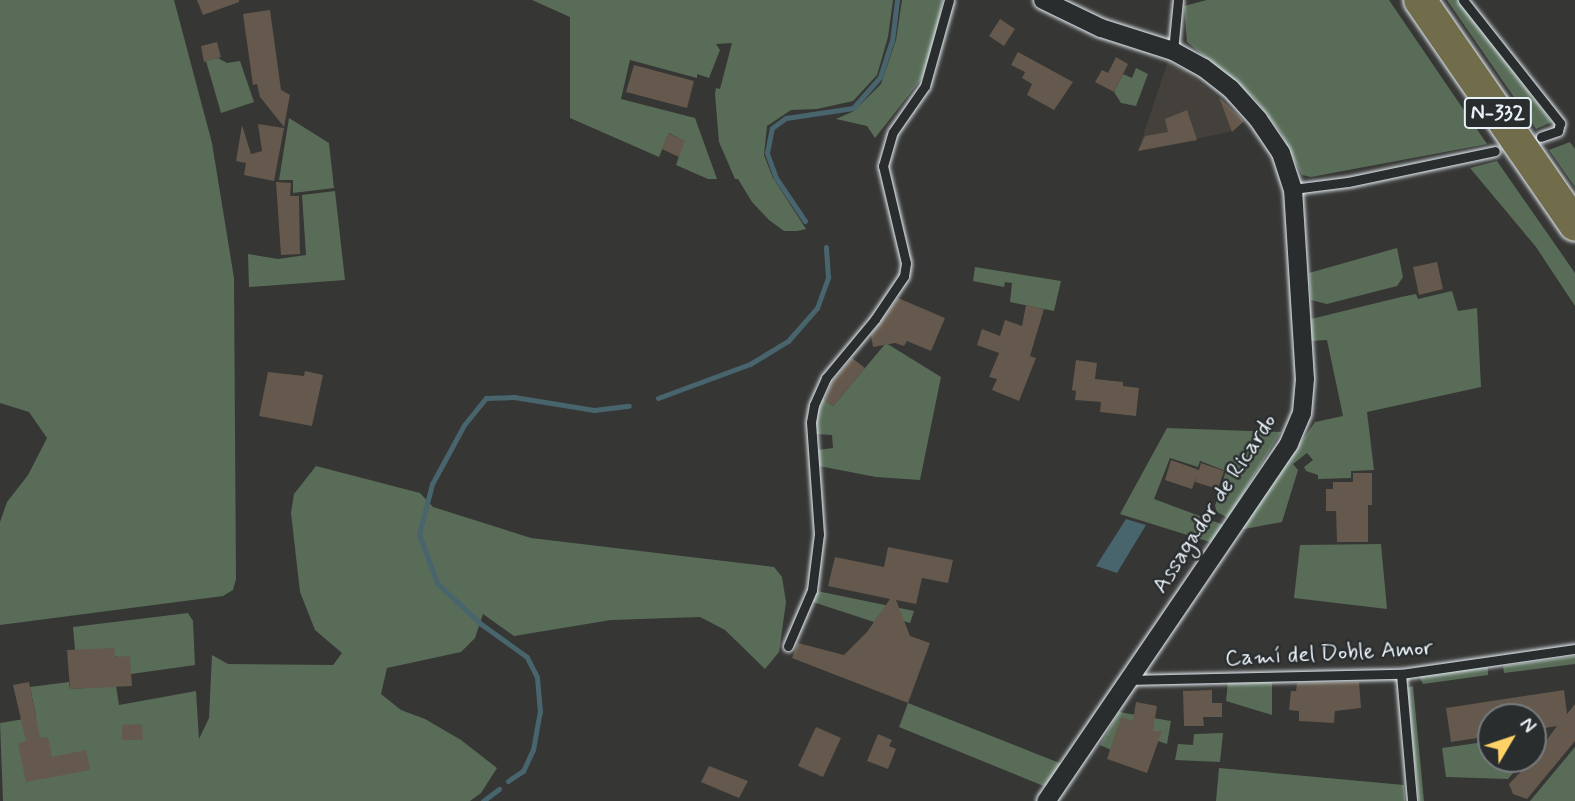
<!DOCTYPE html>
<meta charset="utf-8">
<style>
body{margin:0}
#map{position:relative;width:1575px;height:801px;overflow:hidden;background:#363634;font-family:Mynerve,sans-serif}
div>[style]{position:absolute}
.built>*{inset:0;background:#44403b}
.green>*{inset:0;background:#586c57}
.water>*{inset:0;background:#48656d}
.stream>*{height:5px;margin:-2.5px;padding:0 2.5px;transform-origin:2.5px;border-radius:2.5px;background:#48656d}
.building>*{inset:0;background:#64594c}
.roads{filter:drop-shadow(0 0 2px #e8f1f8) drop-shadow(0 0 2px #e8f1f8)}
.lane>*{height:9px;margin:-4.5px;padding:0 4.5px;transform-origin:4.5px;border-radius:4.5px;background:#2a2d2e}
.street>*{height:18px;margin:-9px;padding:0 9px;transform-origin:9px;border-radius:9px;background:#2a2d2e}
.highway>*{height:32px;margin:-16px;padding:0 16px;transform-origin:16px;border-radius:16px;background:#716d4b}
span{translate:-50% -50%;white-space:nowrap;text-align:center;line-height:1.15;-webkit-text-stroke:5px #2a2d2e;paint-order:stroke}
.shield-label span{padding:2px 5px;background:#2a2d2e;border:2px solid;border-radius:5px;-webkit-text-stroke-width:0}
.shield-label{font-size:21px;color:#e8f1f8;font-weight:700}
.street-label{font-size:23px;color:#e8f1f8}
.north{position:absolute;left:1477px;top:703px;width:70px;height:70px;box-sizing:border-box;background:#2a2d2e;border:2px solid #767b7f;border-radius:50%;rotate:51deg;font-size:19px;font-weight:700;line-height:28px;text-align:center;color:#e8f1f8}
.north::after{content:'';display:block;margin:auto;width:24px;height:32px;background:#ffd166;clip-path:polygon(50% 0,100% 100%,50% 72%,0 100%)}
</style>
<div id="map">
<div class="built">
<i style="clip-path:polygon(1168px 61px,1186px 71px,1245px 120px,1229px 132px,1138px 151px)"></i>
</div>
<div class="green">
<i style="clip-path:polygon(0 0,174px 0,212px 143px,234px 278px,236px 579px,233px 590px,223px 596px,0 625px,0 522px,7px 502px,28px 475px,47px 438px,29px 412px,0 403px)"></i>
<i style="clip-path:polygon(532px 0,893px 0,888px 37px,877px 75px,853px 101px,817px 109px,791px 110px,767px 126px,764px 155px,773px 178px,806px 229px,797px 231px,784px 231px,769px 220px,752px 202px,738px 179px,735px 179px,719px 142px,715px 94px,716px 88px,720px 89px,732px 43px,716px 44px,720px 50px,709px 78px,697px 74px,697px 78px,630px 60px,621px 99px,695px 118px,717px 179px,708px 179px,676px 165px,684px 141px,669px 133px,659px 157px,570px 118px,570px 17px)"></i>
<i style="clip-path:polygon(902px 0,943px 0,933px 48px,922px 78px,875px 138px,867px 126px,836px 119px,854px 111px,881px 84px,896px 40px)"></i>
<i style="clip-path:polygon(1207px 0,1389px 0,1487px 144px,1311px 177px,1302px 175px,1281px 133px,1254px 98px,1187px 42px,1184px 6px)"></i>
<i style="clip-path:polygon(1447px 0,1458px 0,1552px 122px,1536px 129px)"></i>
<i style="clip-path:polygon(218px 58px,227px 63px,240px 61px,254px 102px,221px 113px,206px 61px)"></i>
<i style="clip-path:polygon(1136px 68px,1148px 74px,1136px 106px,1121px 103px,1114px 92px,1123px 74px,1132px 78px)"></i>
<i style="clip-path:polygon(289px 118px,329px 143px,334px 188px,293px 193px,293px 180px,279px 180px)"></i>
<i style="clip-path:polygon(1570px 142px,1575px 149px,1575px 187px,1549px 150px)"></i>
<i style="clip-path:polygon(1497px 161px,1575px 273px,1575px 306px,1536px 247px,1470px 168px)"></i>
<i style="clip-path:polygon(335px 191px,345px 280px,249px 287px,248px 254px,278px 259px,306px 255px,302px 195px)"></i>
<i style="clip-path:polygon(1397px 248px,1403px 277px,1397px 286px,1327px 304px,1311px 300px,1309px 273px)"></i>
<i style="clip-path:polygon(975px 267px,1061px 281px,1054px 311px,1010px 302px,1012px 283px,1005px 282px,1004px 287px,973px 281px)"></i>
<i style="clip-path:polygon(1452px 291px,1458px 311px,1477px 308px,1481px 387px,1367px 412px,1374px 470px,1351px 471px,1351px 478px,1318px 479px,1318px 475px,1306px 471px,1304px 467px,1313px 460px,1307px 453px,1293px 464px,1298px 470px,1282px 522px,1239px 530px,1315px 422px,1343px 416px,1327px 340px,1311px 341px,1311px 319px,1401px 297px,1416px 294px,1418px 299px)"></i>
<i style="clip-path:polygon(886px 343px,941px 377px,920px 480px,876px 477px,819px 466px,817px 450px,833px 448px,832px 435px,816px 434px,817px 415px,823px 399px,833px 406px)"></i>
<i style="clip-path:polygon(1167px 428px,1281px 432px,1228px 518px,1217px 512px,1215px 506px,1226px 471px,1200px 461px,1198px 467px,1170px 458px,1154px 499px,1224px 525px,1213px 543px,1120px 514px)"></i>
<i style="clip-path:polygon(316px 466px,420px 493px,433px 507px,531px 538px,774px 567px,782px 577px,786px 602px,779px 652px,765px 669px,725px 630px,700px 617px,611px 620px,514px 636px,483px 614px,475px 638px,461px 652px,387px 668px,381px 694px,401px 710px,425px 719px,461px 740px,497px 768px,481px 793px,470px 801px,3px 801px,0 723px,36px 717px,30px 687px,69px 682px,70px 689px,116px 686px,119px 705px,196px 691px,199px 739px,209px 718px,212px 655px,228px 664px,333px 665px,342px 653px,315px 630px,300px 592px,291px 513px,294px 494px)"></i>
<i style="clip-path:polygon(1381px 544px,1387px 609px,1294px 598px,1300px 545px)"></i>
<i style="clip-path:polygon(817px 591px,914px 611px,910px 623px,880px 614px,874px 622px,813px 602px)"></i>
<i style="clip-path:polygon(188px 613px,193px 621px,195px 665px,131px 674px,118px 657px,75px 650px,73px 627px)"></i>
<i style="clip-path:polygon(1575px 656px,1575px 664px,1504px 673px,1503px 666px)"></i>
<i style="clip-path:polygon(1488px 667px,1488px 675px,1423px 684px,1419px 676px)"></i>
<i style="clip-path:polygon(1228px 682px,1272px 682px,1272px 715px,1226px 701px)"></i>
<i style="clip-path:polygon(1413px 686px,1424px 801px,1419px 801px,1407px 688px)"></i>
<i style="clip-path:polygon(908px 703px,1062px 764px,1046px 787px,899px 727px)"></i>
<i style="clip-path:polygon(1119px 712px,1171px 721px,1167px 744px,1158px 741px,1111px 750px,1100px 745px)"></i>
<i style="clip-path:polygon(1223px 733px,1220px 762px,1175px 760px,1178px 744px,1193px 745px,1194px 734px)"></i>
<i style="clip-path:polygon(1491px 741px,1491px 759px,1525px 759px,1508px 779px,1446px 777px,1442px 748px)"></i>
<i style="clip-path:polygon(1575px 747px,1575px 801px,1530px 801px)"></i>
<i style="clip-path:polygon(1219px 768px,1404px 785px,1405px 801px,1216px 801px)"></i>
</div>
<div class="water">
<i style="clip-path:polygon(1126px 519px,1146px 525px,1117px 573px,1096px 566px)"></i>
</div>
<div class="stream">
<i style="left:805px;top:221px;width:52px;rotate:-124deg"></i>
<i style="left:776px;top:178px;width:27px;rotate:-110deg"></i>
<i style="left:767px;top:153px;width:25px;rotate:-79deg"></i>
<i style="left:772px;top:128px;width:17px;rotate:-36deg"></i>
<i style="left:786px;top:118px;width:68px;rotate:-8.5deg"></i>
<i style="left:853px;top:108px;width:41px;rotate:-48.9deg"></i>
<i style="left:880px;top:77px;width:38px;rotate:-72deg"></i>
<i style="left:892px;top:41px;width:41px;rotate:-83deg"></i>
<i style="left:658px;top:398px;width:98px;rotate:-20.3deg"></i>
<i style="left:750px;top:364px;width:44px;rotate:-31.2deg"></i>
<i style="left:788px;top:341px;width:44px;rotate:-48.7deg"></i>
<i style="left:817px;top:308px;width:33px;rotate:-70deg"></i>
<i style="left:828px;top:277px;width:30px;rotate:-94deg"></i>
<i style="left:508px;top:781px;width:18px;rotate:-34deg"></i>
<i style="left:523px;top:771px;width:23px;rotate:-65deg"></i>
<i style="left:533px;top:750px;width:39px;rotate:-80deg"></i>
<i style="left:540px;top:712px;width:35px;rotate:-95deg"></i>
<i style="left:537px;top:677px;width:22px;rotate:-117deg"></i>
<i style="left:527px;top:657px;width:57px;rotate:-144.3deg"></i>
<i style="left:481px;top:624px;width:60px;rotate:-137deg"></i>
<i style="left:437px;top:583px;width:52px;rotate:-110.2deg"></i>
<i style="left:419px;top:534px;width:52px;rotate:-75.4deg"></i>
<i style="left:432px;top:484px;width:67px;rotate:-61.5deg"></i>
<i style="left:464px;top:425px;width:35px;rotate:-51deg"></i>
<i style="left:486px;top:398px;width:28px;rotate:-2deg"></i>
<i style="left:514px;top:397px;width:81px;rotate:9.2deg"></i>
<i style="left:594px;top:410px;width:35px;rotate:-7deg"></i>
<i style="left:483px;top:801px;width:20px;rotate:-37deg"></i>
</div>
<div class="building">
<i style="clip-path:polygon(197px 0,239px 0,239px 2px,203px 15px)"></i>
<i style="clip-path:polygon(270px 10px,281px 90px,290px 95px,284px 127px,260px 97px,257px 84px,253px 85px,243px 14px)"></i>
<i style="clip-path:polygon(1000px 19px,1015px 29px,1004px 46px,989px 36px)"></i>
<i style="clip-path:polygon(217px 42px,221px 57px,204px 62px,201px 46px)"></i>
<i style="clip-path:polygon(1018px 52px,1073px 82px,1054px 110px,1027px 95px,1032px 84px,1022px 78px,1025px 72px,1011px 65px)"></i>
<i style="clip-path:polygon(1116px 57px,1128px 64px,1114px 92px,1095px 82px,1102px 70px,1108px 73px)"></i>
<i style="clip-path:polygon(634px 65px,694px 81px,687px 108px,626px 92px)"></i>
<i style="clip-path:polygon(1219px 97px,1244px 121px,1232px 132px)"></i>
<i style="clip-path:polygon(1187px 110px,1197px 140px,1138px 151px,1145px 136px,1168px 132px,1165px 119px)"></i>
<i style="clip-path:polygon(258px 124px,284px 128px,274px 181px,244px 175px,246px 163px,236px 161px,242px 125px,251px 154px,262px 151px)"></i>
<i style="clip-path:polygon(668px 133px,685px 141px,679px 157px,662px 149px)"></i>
<i style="clip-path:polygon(276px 182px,291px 183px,290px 196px,299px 196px,300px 254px,281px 255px)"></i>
<i style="clip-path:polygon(1437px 262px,1443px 289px,1419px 295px,1413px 267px)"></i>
<i style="clip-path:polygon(898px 298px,945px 318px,931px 351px,907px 341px,904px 346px,895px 343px,873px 347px,871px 335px)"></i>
<i style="clip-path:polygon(1026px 305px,1044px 309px,1030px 356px,1036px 358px,1019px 401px,992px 390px,997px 379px,989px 377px,999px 353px,977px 345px,982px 329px,1000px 336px,1005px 320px,1022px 326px)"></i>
<i style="clip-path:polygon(852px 358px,865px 368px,833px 406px,824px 400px,832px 382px)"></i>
<i style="clip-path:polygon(1076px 360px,1097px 363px,1095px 379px,1123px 382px,1123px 386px,1139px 388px,1136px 416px,1100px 412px,1101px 402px,1075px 400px,1076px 391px,1072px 390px)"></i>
<i style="clip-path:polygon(305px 371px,323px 375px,312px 426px,259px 416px,268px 372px,304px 376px)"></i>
<i style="clip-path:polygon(1171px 460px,1199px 470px,1201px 463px,1224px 471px,1218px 489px,1195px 482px,1197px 475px,1192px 489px,1165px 480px)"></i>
<i style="clip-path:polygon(1353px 473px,1372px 473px,1372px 505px,1368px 505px,1368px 542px,1337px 542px,1336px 511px,1326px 511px,1326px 489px,1333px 489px,1333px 482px,1353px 482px)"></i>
<i style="clip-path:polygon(888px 547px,953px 560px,948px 583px,922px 578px,916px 604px,896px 600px,910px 636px,930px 643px,908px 703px,792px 658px,798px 643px,844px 655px,867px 632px,890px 599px,828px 586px,835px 557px,884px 567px)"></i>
<i style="clip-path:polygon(114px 648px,115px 657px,130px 656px,132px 686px,70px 689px,67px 650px)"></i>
<i style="clip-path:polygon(29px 682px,40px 738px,48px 737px,52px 757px,86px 750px,90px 770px,26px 782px,18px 743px,26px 741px,13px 685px)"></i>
<i style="clip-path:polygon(1359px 682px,1361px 708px,1335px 711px,1334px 723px,1299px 721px,1299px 711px,1289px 710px,1291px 691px,1296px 691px,1297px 683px)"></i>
<i style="clip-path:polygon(1212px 690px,1212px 703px,1222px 703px,1222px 717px,1203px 717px,1204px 726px,1184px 726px,1183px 691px)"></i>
<i style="clip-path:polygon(1564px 690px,1567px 714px,1575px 704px,1575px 741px,1527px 799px,1513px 794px,1509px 784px,1533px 759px,1557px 726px,1533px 730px,1533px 717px,1491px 717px,1491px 736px,1451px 742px,1446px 708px)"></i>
<i style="clip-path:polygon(1136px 702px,1157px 706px,1153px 731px,1162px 731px,1147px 773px,1107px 759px,1121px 717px,1133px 721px)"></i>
<i style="clip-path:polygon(142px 724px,143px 740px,122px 740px,122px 725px)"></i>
<i style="clip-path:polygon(816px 727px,841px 738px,823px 777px,798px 766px)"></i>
<i style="clip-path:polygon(878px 734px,892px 740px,889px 746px,896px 749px,888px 769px,867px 761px)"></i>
<i style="clip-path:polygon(709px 766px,748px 781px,739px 798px,701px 782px)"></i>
</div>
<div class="roads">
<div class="lane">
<i style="left:1463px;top:0;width:157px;rotate:51.7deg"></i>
<i style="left:1560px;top:123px;width:8px;rotate:104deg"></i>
<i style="left:1558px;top:131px;width:18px;rotate:161deg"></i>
<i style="left:1173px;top:51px;width:51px;rotate:-84.4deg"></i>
<i style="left:1293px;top:189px;width:55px;rotate:-7.3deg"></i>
<i style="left:1348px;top:182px;width:150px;rotate:-11.9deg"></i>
<i style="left:788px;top:646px;width:61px;rotate:-66.8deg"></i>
<i style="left:812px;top:590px;width:56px;rotate:-82.9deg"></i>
<i style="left:819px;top:534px;width:112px;rotate:-94.1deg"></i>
<i style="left:811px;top:422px;width:17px;rotate:-80deg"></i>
<i style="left:814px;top:405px;width:30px;rotate:-66deg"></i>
<i style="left:826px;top:378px;width:77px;rotate:-50.3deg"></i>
<i style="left:875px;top:319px;width:52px;rotate:-56deg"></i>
<i style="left:904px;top:276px;width:13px;rotate:-81deg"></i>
<i style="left:906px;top:263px;width:100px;rotate:-103.3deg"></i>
<i style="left:883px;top:166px;width:35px;rotate:-74deg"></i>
<i style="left:893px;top:132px;width:56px;rotate:-55.2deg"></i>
<i style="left:925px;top:86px;width:89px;rotate:-74.4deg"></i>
<i style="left:1401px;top:674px;width:127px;rotate:85deg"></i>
<i style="left:1127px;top:680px;width:274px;rotate:-1.3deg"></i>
<i style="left:1401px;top:674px;width:176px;rotate:-8.2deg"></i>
</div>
<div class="street">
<i style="left:1043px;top:0;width:64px;rotate:25.8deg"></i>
<i style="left:1101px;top:28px;width:76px;rotate:17.7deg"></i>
<i style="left:1173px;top:51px;width:35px;rotate:29deg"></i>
<i style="left:1204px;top:68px;width:34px;rotate:38deg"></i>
<i style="left:1231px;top:89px;width:40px;rotate:48deg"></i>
<i style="left:1258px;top:119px;width:41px;rotate:55.9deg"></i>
<i style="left:1281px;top:153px;width:38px;rotate:72deg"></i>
<i style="left:1293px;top:189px;width:190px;rotate:86.4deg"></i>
<i style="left:1305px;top:379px;width:34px;rotate:95deg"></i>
<i style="left:1302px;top:413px;width:34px;rotate:113deg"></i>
<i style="left:1289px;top:444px;width:432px;rotate:124.2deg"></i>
</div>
<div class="highway">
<i style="left:1420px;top:0;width:273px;rotate:55.4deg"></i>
</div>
</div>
<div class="shield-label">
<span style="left:1498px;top:113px">N-332</span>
</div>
<div class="street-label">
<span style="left:1215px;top:504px;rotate:-57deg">Assagador de Ricardo</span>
<span style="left:1329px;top:654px;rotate:-3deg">Camí del Doble Amor</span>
</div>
<div class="north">N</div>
</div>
